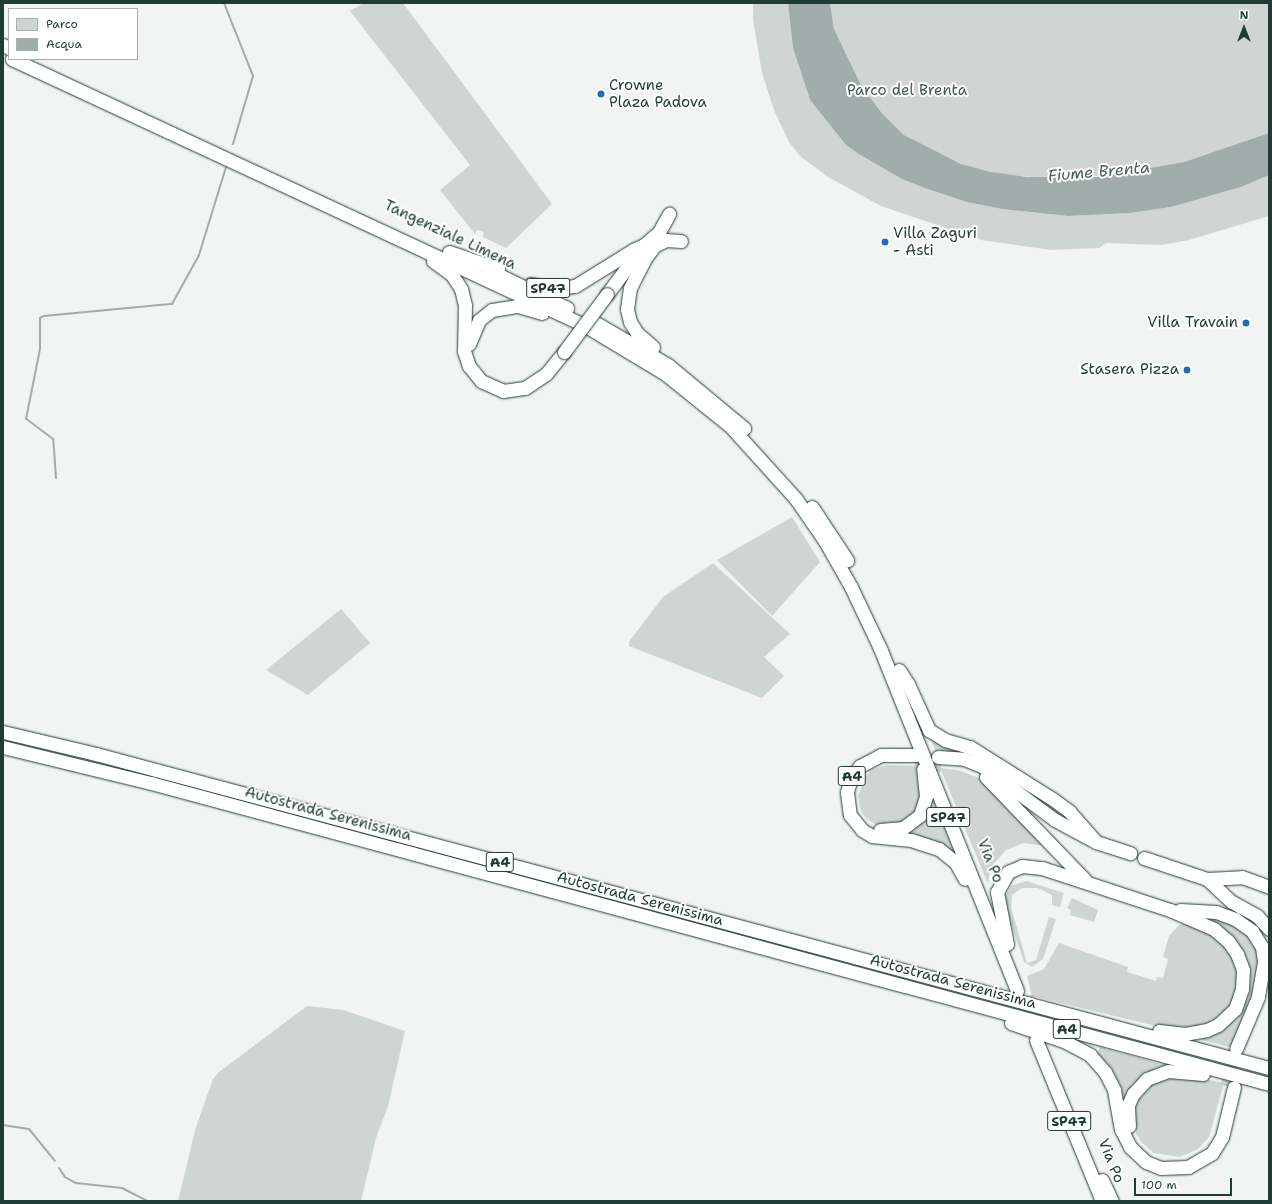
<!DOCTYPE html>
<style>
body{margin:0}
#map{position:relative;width:1272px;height:1204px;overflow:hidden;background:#f2f3f3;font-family:"Shantell Sans",sans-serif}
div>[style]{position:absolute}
.green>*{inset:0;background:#ced5d3}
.water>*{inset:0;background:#a1adaa}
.stream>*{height:2px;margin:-1px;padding:0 1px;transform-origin:1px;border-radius:1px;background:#a1adaa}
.highway-tunnel>*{height:13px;margin-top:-6.5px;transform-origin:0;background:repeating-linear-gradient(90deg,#c8cfcd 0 13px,transparent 0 19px)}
.roads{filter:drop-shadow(0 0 1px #1f3d34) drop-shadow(0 0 1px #1f3d34)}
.highway>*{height:13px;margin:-6.5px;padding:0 6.5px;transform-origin:6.5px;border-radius:6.5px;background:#fff}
.bridges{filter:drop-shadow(0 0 1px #1f3d34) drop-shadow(0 0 1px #1f3d34)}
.highway-bridge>*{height:13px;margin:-6.5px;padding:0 6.5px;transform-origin:6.5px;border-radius:6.5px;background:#fff}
.dots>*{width:11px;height:11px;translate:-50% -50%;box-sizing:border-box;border:2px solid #fff;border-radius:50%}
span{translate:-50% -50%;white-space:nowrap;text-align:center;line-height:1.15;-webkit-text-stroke:4px #fff;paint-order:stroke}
.shield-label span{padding:1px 3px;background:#fff;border:1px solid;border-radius:3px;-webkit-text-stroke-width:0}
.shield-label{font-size:14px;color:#1f3d34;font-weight:700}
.poi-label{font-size:15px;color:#1f3d34}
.left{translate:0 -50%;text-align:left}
.right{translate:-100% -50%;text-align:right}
.park-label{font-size:15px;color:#425b54}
.street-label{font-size:15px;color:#1f3d34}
.water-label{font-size:16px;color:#465f57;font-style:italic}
.frame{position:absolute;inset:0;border:4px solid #1f3d34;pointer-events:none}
.legend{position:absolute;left:8px;top:8px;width:130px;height:52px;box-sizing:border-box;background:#fff;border:1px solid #a5b1ae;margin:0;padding:5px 7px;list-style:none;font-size:12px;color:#1f3d34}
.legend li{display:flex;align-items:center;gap:8px;height:20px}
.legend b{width:20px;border:1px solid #a5b1ae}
.north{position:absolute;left:1224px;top:8px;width:40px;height:40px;-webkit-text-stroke:3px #fff;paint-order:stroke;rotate:0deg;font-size:11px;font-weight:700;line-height:16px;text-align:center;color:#1f3d34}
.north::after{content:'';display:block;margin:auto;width:14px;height:18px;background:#1f3d34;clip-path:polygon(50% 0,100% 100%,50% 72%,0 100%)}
.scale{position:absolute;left:1134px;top:1178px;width:98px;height:18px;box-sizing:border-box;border:2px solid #1f3d34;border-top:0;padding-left:5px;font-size:12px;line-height:14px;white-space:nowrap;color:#1f3d34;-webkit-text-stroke:3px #fff;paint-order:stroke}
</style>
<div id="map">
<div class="green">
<i style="clip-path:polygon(364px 3px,403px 3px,552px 204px,506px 248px,483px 237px,484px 232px,477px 230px,475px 234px,440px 190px,470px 165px,350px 11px)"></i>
<i style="clip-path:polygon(753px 3px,788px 3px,793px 48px,810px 100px,846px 145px,902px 179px,967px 202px,1002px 209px,1068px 216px,1130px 213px,1171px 207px,1241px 187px,1269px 175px,1269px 216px,1189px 240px,1162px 245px,1106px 243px,1099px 248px,1052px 250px,981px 240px,881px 206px,828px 177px,800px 156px,789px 142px,774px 110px,762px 73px,753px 19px)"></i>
<i style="clip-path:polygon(830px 3px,1269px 3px,1269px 133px,1184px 162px,1116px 175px,1048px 178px,1006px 175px,973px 168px,945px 157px,904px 135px,881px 112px,861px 85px,834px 29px)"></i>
<i style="clip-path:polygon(792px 517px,820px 562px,772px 616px,717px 560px)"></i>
<i style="clip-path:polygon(713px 563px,790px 634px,764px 657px,784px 676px,762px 698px,629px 646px,629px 642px,663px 597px)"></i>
<i style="clip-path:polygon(341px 609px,370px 643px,308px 695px,266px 670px)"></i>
<i style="clip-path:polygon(931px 739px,962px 746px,1061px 812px,1057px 817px,994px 768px,936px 752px)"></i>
<i style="clip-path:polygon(886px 765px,919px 766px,922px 802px,906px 824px,880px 827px,867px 819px,861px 812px,858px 796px,866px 776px,872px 770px)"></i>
<i style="clip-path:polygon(940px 768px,958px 770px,982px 779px,1045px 846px,1024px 843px,1006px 850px,990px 868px,988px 884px)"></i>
<i style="clip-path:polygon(929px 784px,964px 869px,954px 857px,890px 836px,906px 832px)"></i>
<i style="clip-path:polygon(1026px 881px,1064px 893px,1060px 907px,1052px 905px,1052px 895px,1038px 888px,1022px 888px,1012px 895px,1011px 907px,1027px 963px,1036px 960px,1049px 917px,1056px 919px,1043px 959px,1032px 967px,1024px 962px,1003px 901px,1011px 886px)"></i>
<i style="clip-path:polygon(1072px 898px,1098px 910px,1094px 922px,1070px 915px,1071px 910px,1067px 908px)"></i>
<i style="clip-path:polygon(1213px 917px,1236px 924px,1258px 944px,1259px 978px,1233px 1048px,1194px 1038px,1217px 1030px,1246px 977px,1211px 923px)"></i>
<i style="clip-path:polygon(1186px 923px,1210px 931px,1230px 951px,1238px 971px,1233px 1003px,1221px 1018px,1198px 1028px,1160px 1027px,1032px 996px,1027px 976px,1044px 969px,1059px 943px,1128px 967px,1127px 972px,1156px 981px,1157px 977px,1163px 978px,1168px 959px,1163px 957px,1169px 936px,1179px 925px)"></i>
<i style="clip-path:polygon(307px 1006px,343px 1010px,405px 1031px,388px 1106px,376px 1138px,361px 1201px,178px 1201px,196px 1127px,213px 1079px,219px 1072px)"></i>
<i style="clip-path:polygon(1100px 1047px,1168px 1066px,1146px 1073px,1132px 1085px,1124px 1110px,1097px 1056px)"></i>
<i style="clip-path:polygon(1188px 1075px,1224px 1083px,1209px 1137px,1198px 1149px,1180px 1157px,1154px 1153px,1141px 1142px,1136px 1133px,1132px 1122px,1133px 1102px,1152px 1080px)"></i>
</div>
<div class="water">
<i style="clip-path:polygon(788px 3px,830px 3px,834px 29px,861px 85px,881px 112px,904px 135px,961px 164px,991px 172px,1027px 177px,1099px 177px,1184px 162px,1269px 133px,1269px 175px,1241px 187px,1171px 207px,1130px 213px,1068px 216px,1002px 209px,967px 202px,925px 188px,902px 179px,859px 154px,846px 145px,810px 100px,793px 48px)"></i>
</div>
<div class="stream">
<i style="left:224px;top:3px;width:79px;rotate:68.3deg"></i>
<i style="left:253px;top:76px;width:71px;rotate:106.4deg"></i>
<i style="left:56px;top:478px;width:39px;rotate:-94deg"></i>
<i style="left:53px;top:439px;width:34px;rotate:-143deg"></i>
<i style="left:26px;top:419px;width:71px;rotate:-78.7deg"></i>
<i style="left:40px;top:349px;width:31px;rotate:-90deg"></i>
<i style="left:40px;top:318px;width:4px;rotate:-27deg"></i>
<i style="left:44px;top:316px;width:129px;rotate:-5.4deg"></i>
<i style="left:172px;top:304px;width:56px;rotate:-61.1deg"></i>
<i style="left:199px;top:255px;width:92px;rotate:-72.9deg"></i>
<i style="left:3px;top:1125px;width:26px;rotate:9deg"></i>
<i style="left:29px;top:1129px;width:41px;rotate:50.9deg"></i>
<i style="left:59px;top:1168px;width:11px;rotate:56deg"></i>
<i style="left:65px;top:1177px;width:13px;rotate:29deg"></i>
<i style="left:76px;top:1183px;width:46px;rotate:6.2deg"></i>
<i style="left:122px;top:1188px;width:29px;rotate:27deg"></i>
</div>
<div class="highway-tunnel">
<i style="left:915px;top:764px;width:26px;rotate:2deg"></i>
<i style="left:1027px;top:996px;width:51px;rotate:68deg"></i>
<i style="left:1227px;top:1086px;width:38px;rotate:-76deg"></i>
</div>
<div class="roads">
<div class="highway">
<i style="left:3px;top:45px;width:7px;rotate:27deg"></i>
<i style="left:12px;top:59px;width:631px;rotate:24.94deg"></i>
<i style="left:584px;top:325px;width:93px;rotate:31deg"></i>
<i style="left:664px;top:373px;width:85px;rotate:38.8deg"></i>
<i style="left:730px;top:426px;width:98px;rotate:47.9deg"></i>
<i style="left:796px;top:499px;width:51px;rotate:55.4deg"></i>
<i style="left:825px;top:541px;width:53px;rotate:60.5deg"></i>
<i style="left:851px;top:587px;width:68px;rotate:64.6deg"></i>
<i style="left:880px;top:648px;width:369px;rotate:68.2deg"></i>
<i style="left:449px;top:252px;width:52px;rotate:19.1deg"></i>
<i style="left:433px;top:261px;width:24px;rotate:36deg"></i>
<i style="left:452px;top:275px;width:17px;rotate:57deg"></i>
<i style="left:461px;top:289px;width:16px;rotate:76deg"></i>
<i style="left:465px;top:305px;width:46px;rotate:91.2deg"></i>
<i style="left:464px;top:351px;width:16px;rotate:72deg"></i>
<i style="left:469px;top:366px;width:19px;rotate:51deg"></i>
<i style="left:481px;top:381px;width:24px;rotate:24deg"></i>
<i style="left:503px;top:391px;width:22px;rotate:-8deg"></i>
<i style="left:525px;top:388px;width:25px;rotate:-34deg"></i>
<i style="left:546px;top:374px;width:28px;rotate:-51deg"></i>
<i style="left:489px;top:270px;width:87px;rotate:26deg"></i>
<i style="left:531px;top:284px;width:25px;rotate:12deg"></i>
<i style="left:555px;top:289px;width:20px;rotate:-9deg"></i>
<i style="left:575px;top:286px;width:68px;rotate:-31.8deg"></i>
<i style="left:633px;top:250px;width:27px;rotate:-24deg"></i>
<i style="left:607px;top:294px;width:60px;rotate:-53.1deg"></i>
<i style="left:643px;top:246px;width:21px;rotate:-41deg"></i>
<i style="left:659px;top:232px;width:21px;rotate:-61deg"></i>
<i style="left:591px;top:320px;width:89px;rotate:30.3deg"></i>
<i style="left:668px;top:365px;width:99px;rotate:39.7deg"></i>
<i style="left:469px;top:344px;width:26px;rotate:-67deg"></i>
<i style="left:479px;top:320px;width:16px;rotate:-38deg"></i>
<i style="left:492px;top:310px;width:26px;rotate:-9deg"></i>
<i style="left:518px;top:306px;width:25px;rotate:16deg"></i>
<i style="left:653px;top:347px;width:21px;rotate:-139deg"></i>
<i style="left:637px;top:333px;width:13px;rotate:-122deg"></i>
<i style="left:630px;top:322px;width:13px;rotate:-103deg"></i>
<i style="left:627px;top:309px;width:21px;rotate:-82deg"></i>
<i style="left:630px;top:288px;width:31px;rotate:-63deg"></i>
<i style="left:644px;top:260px;width:17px;rotate:-54deg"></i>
<i style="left:654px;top:246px;width:13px;rotate:-27deg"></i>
<i style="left:666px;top:240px;width:15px;rotate:4deg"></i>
<i style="left:812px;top:507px;width:64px;rotate:56.6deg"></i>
<i style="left:899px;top:670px;width:17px;rotate:57deg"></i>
<i style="left:908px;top:684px;width:51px;rotate:65.5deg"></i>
<i style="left:929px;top:730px;width:19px;rotate:32deg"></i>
<i style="left:945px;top:740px;width:26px;rotate:16deg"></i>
<i style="left:970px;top:747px;width:99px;rotate:32.2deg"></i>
<i style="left:1054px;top:800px;width:19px;rotate:36deg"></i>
<i style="left:1069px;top:811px;width:41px;rotate:48.9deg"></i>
<i style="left:3px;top:732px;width:96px;rotate:13.3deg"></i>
<i style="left:96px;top:754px;width:1214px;rotate:14.99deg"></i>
<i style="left:3px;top:747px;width:152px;rotate:13.7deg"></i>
<i style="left:151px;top:783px;width:1158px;rotate:15.07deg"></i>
<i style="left:916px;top:755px;width:35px;rotate:180deg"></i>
<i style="left:881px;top:755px;width:24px;rotate:152deg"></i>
<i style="left:860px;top:766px;width:15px;rotate:127deg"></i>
<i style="left:851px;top:778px;width:15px;rotate:106deg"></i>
<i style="left:847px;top:792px;width:23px;rotate:83deg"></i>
<i style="left:850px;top:815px;width:19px;rotate:51deg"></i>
<i style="left:862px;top:830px;width:12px;rotate:31deg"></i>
<i style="left:872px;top:836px;width:39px;rotate:6deg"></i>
<i style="left:911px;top:840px;width:29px;rotate:18deg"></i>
<i style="left:939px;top:849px;width:22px;rotate:39deg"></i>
<i style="left:956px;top:863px;width:18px;rotate:61deg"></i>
<i style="left:938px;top:757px;width:26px;rotate:4deg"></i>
<i style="left:964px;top:759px;width:19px;rotate:21deg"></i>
<i style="left:982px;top:766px;width:91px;rotate:36.5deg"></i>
<i style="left:1055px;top:820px;width:47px;rotate:28.2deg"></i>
<i style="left:1096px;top:842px;width:36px;rotate:18deg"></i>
<i style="left:986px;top:777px;width:144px;rotate:46.1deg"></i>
<i style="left:880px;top:830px;width:23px;rotate:-5deg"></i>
<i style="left:903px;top:828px;width:21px;rotate:-37deg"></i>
<i style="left:920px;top:815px;width:20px;rotate:-72deg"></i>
<i style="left:926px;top:796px;width:27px;rotate:-96deg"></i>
<i style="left:1144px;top:858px;width:66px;rotate:18.4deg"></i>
<i style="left:1207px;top:879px;width:35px;rotate:-3deg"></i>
<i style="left:1242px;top:877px;width:29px;rotate:20deg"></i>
<i style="left:1207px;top:879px;width:34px;rotate:43deg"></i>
<i style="left:1232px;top:902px;width:29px;rotate:29deg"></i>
<i style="left:1257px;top:916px;width:18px;rotate:47deg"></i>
<i style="left:1180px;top:910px;width:36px;rotate:3deg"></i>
<i style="left:1216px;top:912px;width:20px;rotate:20deg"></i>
<i style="left:1235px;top:919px;width:21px;rotate:35deg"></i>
<i style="left:1252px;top:931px;width:19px;rotate:58deg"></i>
<i style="left:1262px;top:947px;width:15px;rotate:82deg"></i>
<i style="left:1264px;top:962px;width:36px;rotate:100deg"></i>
<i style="left:1258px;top:997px;width:56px;rotate:112.9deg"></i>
<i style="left:1007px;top:944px;width:53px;rotate:-100.9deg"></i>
<i style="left:997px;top:892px;width:23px;rotate:-61deg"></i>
<i style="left:1008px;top:872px;width:15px;rotate:-23deg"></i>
<i style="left:1022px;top:866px;width:20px;rotate:6deg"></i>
<i style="left:1042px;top:868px;width:135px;rotate:18.2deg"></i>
<i style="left:1170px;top:910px;width:48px;rotate:23.4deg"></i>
<i style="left:1214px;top:929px;width:18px;rotate:41deg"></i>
<i style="left:1228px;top:941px;width:16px;rotate:55deg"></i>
<i style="left:1237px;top:954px;width:17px;rotate:69deg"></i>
<i style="left:1243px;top:970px;width:19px;rotate:93deg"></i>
<i style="left:1242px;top:989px;width:21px;rotate:109deg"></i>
<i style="left:1235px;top:1009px;width:23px;rotate:137deg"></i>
<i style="left:1218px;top:1025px;width:12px;rotate:156deg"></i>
<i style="left:1207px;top:1030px;width:22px;rotate:170deg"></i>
<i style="left:1185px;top:1034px;width:26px;rotate:-173deg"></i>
<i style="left:1011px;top:1023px;width:56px;rotate:18.8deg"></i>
<i style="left:1064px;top:1041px;width:30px;rotate:28deg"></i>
<i style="left:1090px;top:1055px;width:23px;rotate:49deg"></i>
<i style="left:1105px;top:1072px;width:20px;rotate:63deg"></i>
<i style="left:1114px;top:1090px;width:40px;rotate:80deg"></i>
<i style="left:1121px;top:1129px;width:20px;rotate:63deg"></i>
<i style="left:1130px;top:1147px;width:22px;rotate:43deg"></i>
<i style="left:1146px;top:1162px;width:16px;rotate:22deg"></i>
<i style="left:1161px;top:1168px;width:27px;rotate:-2deg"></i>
<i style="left:1188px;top:1167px;width:28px;rotate:-30deg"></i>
<i style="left:1212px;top:1153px;width:19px;rotate:-58deg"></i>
<i style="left:1222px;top:1137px;width:51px;rotate:-76.5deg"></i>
<i style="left:1036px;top:1040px;width:174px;rotate:67.7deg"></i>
<i style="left:1129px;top:1126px;width:21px;rotate:-93deg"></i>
<i style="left:1128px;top:1105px;width:12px;rotate:-66deg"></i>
<i style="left:1133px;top:1094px;width:21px;rotate:-47deg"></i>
<i style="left:1147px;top:1079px;width:22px;rotate:-21deg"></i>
<i style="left:1168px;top:1071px;width:35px;rotate:5deg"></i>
<i style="left:1102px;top:1180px;width:23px;rotate:65deg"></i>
</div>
</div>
<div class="bridges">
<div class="highway-bridge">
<i style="left:564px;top:352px;width:72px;rotate:-53.4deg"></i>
</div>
</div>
<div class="dots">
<i style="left:601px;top:94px;background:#1f6fb2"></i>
<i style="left:885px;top:242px;background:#1f6fb2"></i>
<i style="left:1246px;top:323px;background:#1f6fb2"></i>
<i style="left:1187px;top:370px;background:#1f6fb2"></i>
</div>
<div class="shield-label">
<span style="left:548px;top:288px">SP47</span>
<span style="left:852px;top:776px">A4</span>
<span style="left:948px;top:817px">SP47</span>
<span style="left:500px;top:862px">A4</span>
<span style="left:1067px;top:1029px">A4</span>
<span style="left:1069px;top:1121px">SP47</span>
</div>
<div class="poi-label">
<span class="left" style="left:609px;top:94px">Crowne<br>Plaza Padova</span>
<span class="left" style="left:893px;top:242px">Villa Zaguri<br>- Asti</span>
<span class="right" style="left:1238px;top:323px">Villa Travain</span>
<span class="right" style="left:1179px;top:370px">Stasera Pizza</span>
</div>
<div class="park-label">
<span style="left:907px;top:91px">Parco del Brenta</span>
</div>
<div class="street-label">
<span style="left:450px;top:235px;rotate:25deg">Tangenziale Limena</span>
<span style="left:328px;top:814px;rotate:15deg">Autostrada Serenissima</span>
<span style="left:990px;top:861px;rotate:68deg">Via Po</span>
<span style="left:640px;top:899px;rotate:15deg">Autostrada Serenissima</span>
<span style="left:953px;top:982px;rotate:15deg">Autostrada Serenissima</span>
<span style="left:1111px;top:1161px;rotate:68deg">Via Po</span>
</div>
<div class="water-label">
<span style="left:1099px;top:172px;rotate:-5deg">Fiume Brenta</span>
</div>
<div class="frame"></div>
<ul class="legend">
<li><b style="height:11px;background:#ced5d3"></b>Parco</li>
<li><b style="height:11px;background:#a1adaa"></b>Acqua</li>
</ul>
<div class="north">N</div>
<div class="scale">100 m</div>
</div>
